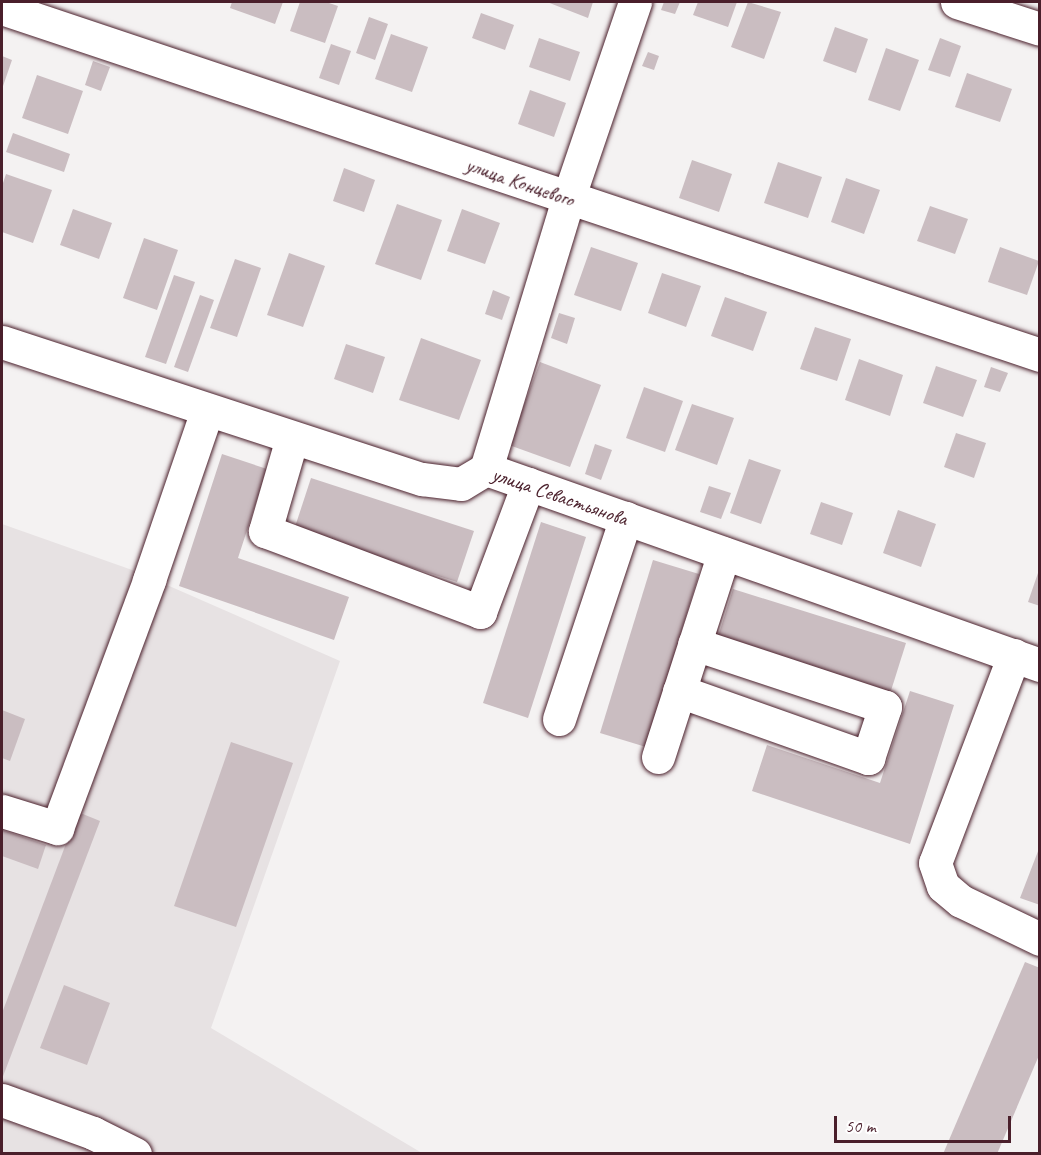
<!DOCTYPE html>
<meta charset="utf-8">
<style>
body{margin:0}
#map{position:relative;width:1041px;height:1155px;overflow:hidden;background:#f4f2f2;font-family:Caveat,sans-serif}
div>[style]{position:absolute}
.built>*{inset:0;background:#e7e2e3}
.building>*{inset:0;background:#cabdc1}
.roads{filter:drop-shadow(0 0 2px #4a1f2b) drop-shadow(0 0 2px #4a1f2b)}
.minor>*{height:33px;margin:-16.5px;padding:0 16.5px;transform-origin:16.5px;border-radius:16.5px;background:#fff}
span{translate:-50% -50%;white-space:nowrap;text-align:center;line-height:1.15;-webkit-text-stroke:4.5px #fff;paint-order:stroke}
.street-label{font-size:21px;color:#4a1f2b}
.frame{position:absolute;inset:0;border:3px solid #4a1f2b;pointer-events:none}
.scale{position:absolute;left:834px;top:1116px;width:177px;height:27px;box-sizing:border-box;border:3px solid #4a1f2b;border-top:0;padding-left:8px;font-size:18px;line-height:21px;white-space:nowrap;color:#4a1f2b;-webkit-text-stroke:4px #fff;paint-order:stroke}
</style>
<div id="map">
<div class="built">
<i style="clip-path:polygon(2px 524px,135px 571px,340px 661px,211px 1028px,422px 1153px,2px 1154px)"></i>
</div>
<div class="building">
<i style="clip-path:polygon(232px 2px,283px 2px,275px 24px,230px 8px)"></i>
<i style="clip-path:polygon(300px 2px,326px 2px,338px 6px,325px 43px,290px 31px)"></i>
<i style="clip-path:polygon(547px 2px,593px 2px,588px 18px)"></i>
<i style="clip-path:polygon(664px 2px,680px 2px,675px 14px,661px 10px)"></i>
<i style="clip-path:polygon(698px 2px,737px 2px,728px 27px,693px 15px)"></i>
<i style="clip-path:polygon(748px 2px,781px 12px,764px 59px,731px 47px)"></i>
<i style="clip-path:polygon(481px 13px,514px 25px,505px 50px,472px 38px)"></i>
<i style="clip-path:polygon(369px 17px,388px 24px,375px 60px,356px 53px)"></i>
<i style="clip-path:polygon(835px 27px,868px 39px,856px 73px,823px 61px)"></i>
<i style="clip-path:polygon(391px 34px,428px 47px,412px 92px,375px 79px)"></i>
<i style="clip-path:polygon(539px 38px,580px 52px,570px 81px,529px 67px)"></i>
<i style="clip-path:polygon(940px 38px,961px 46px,950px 77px,928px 70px)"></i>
<i style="clip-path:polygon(331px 44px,351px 51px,339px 85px,319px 78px)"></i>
<i style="clip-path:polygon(886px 48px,919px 60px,900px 111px,868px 100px)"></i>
<i style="clip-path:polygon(648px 52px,659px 56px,654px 70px,642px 66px)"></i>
<i style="clip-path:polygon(2px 56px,12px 60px,2px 89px)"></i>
<i style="clip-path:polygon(93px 61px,110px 67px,101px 91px,85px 85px)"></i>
<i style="clip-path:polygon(967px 73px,1012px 89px,1000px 122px,955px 107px)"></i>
<i style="clip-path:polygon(37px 75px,83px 91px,68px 134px,22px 118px)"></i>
<i style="clip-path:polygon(530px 90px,566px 103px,554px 137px,518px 124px)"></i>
<i style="clip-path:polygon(13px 133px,70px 154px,64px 172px,6px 152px)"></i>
<i style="clip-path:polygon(692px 160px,732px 174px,719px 212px,679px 198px)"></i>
<i style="clip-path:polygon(778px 162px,822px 177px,808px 218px,764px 203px)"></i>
<i style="clip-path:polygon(344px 168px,375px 180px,364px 212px,333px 201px)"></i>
<i style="clip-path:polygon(6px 174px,52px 190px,33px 243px,2px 232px,2px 186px)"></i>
<i style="clip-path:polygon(846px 178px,880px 190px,864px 234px,831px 222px)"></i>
<i style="clip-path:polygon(397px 204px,442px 220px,421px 280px,375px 264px)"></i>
<i style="clip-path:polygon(930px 206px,968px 219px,955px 254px,917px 241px)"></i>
<i style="clip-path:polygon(73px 209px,112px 223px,99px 259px,60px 245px)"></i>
<i style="clip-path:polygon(462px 209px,500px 223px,485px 264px,447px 251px)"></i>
<i style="clip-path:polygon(144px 238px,178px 250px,157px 310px,123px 298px)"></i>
<i style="clip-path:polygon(591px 247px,638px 263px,621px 311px,574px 295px)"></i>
<i style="clip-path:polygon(1000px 247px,1039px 261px,1027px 295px,988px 282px)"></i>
<i style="clip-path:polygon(289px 253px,325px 266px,303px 327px,267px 315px)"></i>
<i style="clip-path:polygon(235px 259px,261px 268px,237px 337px,210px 328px)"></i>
<i style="clip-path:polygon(662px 273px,701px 286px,686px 327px,648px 313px)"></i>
<i style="clip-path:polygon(174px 275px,195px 282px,166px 364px,145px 357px)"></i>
<i style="clip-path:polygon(493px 290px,510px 297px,502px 320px,485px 314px)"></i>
<i style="clip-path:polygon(200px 295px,214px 300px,188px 372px,174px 367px)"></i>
<i style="clip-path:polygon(725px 297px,767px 312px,753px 351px,711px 336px)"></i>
<i style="clip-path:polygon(559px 313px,575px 318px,567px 344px,551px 338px)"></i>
<i style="clip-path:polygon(815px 327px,851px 339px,837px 381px,800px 369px)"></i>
<i style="clip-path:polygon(421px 338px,481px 360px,459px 420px,399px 400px)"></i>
<i style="clip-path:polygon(346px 344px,385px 357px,373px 393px,334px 379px)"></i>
<i style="clip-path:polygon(859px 359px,903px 375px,890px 416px,845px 400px)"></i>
<i style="clip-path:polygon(540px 362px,601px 385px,570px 467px,509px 445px)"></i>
<i style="clip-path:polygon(936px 366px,977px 380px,963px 417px,923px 403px)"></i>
<i style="clip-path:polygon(991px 367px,1008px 373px,1000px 392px,984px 387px)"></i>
<i style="clip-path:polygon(644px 387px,683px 401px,665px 452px,626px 438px)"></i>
<i style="clip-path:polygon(692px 404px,734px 418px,717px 465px,675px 450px)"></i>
<i style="clip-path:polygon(956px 433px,986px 443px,974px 478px,944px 467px)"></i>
<i style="clip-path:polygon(595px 444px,612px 450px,601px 480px,585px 474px)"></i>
<i style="clip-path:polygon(222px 454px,267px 469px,238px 558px,349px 597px,334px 640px,179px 586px)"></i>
<i style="clip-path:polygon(749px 459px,781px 470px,761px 524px,730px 513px)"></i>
<i style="clip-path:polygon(311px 478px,474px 531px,457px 582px,294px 530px)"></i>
<i style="clip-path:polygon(709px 486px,731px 493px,721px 519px,700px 512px)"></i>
<i style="clip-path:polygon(821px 502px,853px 513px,842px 545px,810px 534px)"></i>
<i style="clip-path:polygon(898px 510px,936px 524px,921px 567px,883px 553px)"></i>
<i style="clip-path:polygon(541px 522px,586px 537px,528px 718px,483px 703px)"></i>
<i style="clip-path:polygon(653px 560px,699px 574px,646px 747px,600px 733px)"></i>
<i style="clip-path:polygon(1039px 570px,1040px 570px,1040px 606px,1028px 602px)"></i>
<i style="clip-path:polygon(733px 589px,906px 643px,889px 697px,716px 643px)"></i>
<i style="clip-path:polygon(910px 691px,954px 705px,910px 844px,752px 791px,767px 745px,880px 783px)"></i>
<i style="clip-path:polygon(2px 710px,25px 719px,10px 761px,2px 758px)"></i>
<i style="clip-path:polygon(231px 742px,293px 763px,236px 927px,174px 906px)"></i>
<i style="clip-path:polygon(78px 812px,100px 821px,2px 1079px,2px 1013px)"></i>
<i style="clip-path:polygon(2px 830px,46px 845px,38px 869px,2px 856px)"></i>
<i style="clip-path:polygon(1040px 846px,1040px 905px,1020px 898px)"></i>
<i style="clip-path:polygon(1025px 962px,1040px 968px,1040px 1053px,997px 1154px,943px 1154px)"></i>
<i style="clip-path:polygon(64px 985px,110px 1003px,87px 1065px,40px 1048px)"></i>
</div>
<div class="roads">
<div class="minor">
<i style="left:957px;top:2px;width:87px;rotate:18deg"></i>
<i style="left:2px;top:8px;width:1094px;rotate:18.48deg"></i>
<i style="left:2px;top:342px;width:442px;rotate:18.1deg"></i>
<i style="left:422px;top:479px;width:39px;rotate:7deg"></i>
<i style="left:461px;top:484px;width:29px;rotate:-31deg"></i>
<i style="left:292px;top:438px;width:97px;rotate:106.2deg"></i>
<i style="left:265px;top:531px;width:230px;rotate:20.6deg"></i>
<i style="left:480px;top:612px;width:137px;rotate:-69.4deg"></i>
<i style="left:486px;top:469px;width:588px;rotate:19.48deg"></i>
<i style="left:486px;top:469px;width:282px;rotate:-73.1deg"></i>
<i style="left:568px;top:199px;width:208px;rotate:-71.2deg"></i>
<i style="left:1014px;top:655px;width:222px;rotate:110.8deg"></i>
<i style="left:935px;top:863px;width:24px;rotate:71deg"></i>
<i style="left:943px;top:886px;width:23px;rotate:40deg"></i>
<i style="left:961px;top:901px;width:88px;rotate:25.7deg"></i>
<i style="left:679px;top:691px;width:201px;rotate:19.5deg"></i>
<i style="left:868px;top:758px;width:54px;rotate:-71.6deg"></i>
<i style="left:885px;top:707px;width:201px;rotate:-161.7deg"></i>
<i style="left:559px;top:719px;width:212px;rotate:-71.6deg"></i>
<i style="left:658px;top:757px;width:214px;rotate:-72.1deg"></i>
<i style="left:2px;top:811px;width:58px;rotate:17.2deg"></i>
<i style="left:57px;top:828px;width:265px;rotate:-69.6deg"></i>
<i style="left:149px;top:580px;width:179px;rotate:-71.1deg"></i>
<i style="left:2px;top:1100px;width:97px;rotate:19.9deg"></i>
<i style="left:93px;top:1133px;width:47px;rotate:26.6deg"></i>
</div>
</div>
<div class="street-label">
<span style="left:520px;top:182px;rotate:19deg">улица Концевого</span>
<span style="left:560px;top:496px;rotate:19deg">улица Севастьянова</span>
</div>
<div class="frame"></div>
<div class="scale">50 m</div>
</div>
